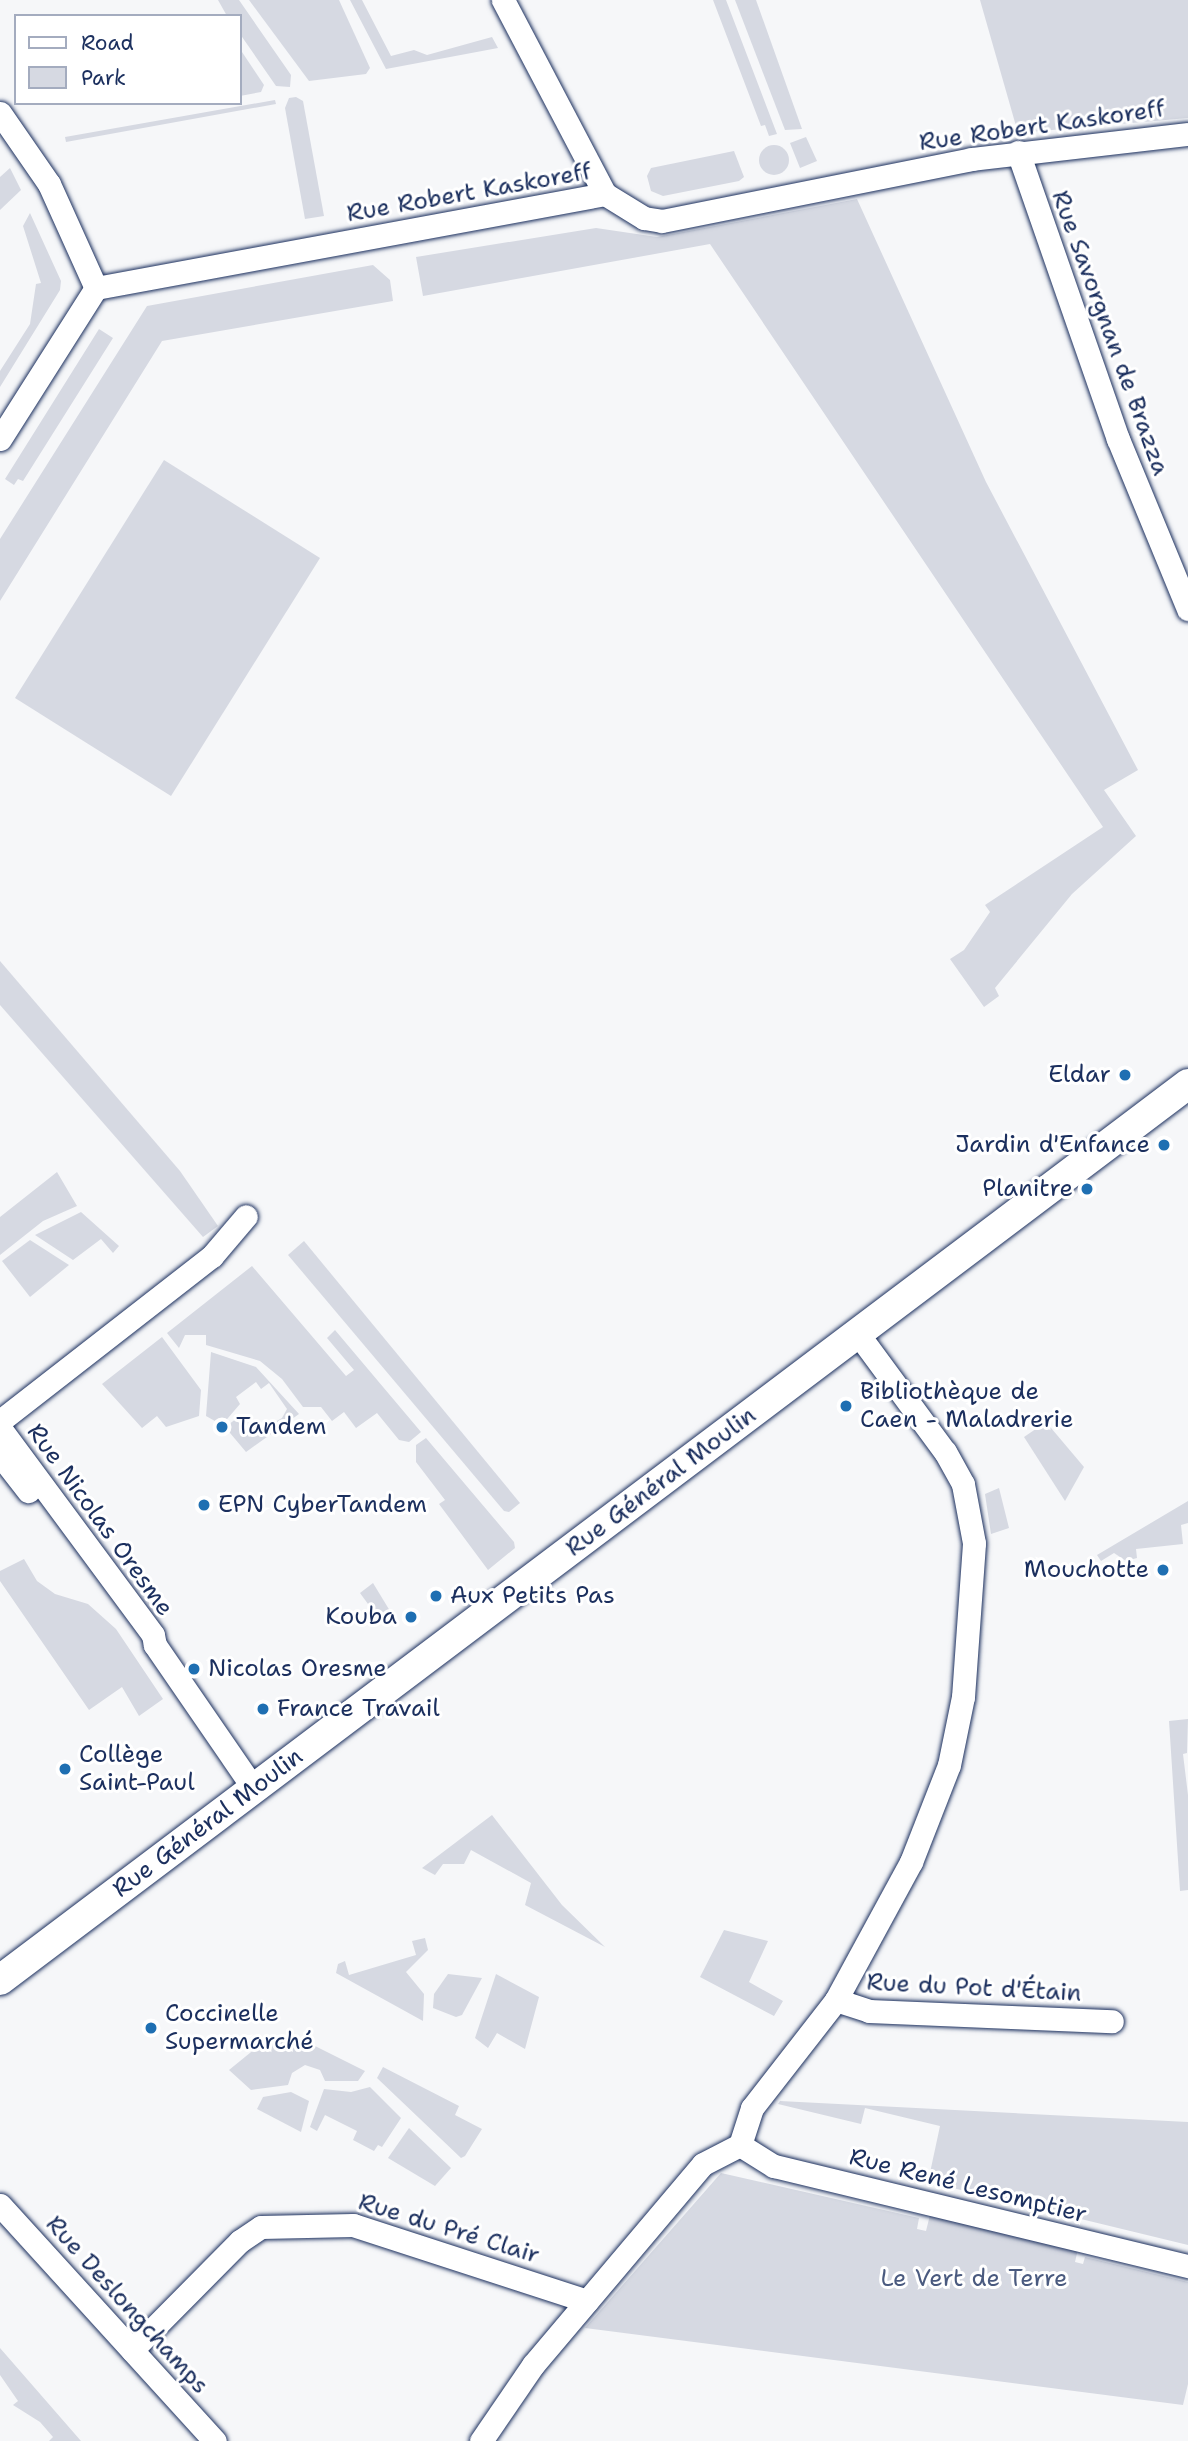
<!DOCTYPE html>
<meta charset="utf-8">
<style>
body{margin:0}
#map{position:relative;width:1188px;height:2441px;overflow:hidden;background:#f6f7f9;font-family:"Shantell Sans",sans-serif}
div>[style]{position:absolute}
.green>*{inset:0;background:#d6d9e2}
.round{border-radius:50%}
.roads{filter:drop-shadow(0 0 2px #1b2f5e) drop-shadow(0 0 2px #1b2f5e)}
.minor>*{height:23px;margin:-11.5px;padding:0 11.5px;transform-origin:11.5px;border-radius:11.5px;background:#fff}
.major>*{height:30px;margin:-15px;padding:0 15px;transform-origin:15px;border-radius:15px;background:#fff}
.dots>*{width:19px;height:19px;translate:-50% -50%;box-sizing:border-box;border:4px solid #fff;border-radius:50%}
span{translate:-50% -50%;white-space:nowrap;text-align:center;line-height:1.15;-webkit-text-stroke:6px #fff;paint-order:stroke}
.street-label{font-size:24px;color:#1b2f5e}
.poi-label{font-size:24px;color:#1b2f5e}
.right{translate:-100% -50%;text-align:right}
.left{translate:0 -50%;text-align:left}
.park-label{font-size:24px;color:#4a5a7f}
.legend{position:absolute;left:14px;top:14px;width:228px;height:91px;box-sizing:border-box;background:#fff;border:2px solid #a4acbf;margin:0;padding:9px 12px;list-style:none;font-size:21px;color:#1b2f5e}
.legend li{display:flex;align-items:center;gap:14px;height:35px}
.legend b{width:35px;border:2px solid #a4acbf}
</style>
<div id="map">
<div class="green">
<i style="clip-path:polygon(218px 0,239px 0,291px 75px,290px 87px,276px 86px,240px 34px,240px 16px,227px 16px)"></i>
<i style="clip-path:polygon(249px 0,339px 0,370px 68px,366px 74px,309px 81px)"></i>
<i style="clip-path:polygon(350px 0,362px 0,391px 56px,414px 50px,427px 55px,492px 37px,498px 48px,386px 69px)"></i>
<i style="clip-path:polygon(713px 0,726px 0,777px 134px,769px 136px,765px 125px,761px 126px)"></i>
<i style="clip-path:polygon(735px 0,756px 0,802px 129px,785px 130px)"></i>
<i style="clip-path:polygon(980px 0,1188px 0,1188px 118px,1018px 133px)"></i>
<i style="clip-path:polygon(240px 49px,264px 85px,261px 92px,240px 96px)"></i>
<i style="clip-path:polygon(296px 97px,303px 101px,324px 216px,305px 219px,285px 108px,289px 98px)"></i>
<i style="clip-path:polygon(275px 100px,276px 104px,66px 142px,65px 137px)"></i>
<i style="clip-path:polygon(806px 137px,817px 161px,800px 168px,790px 143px)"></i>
<i class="round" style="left:759px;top:145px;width:30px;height:30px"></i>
<i style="clip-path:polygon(734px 151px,744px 177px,739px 181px,663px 196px,651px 191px,647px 176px,651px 168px)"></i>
<i style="clip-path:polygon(10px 168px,21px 190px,0 210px,0 177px)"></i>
<i style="clip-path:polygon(857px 199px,986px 482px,1138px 770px,1104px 790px,1136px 836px,1072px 894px,995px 988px,999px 996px,984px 1007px,950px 959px,964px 950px,990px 912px,985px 905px,1103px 827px,710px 244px,423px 296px,416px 257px,596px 228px,657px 237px)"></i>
<i style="clip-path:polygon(30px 213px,61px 281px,60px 290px,0 387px,0 371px,30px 324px,36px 284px,41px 283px,23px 226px)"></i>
<i style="clip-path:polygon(373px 265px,390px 280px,393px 301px,162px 341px,0 601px,0 539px,147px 306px)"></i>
<i style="clip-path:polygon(99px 329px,113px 338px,23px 481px,18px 479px,14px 485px,5px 479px)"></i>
<i style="clip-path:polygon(164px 460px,320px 558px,171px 796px,15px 698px)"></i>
<i style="clip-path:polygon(0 961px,180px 1171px,218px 1226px,203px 1237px,0 1005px)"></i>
<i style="clip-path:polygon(57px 1172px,77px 1206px,43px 1221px,0 1255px,0 1217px)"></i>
<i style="clip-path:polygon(81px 1212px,119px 1246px,113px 1253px,101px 1239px,73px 1260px,35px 1235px)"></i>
<i style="clip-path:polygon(30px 1240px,69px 1265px,30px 1297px,2px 1261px)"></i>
<i style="clip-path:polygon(304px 1241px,520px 1503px,509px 1512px,504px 1511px,288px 1255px)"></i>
<i style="clip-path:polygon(252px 1266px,346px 1376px,354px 1370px,327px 1338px,335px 1330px,421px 1432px,409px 1442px,399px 1440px,377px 1413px,356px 1428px,344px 1412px,332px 1421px,321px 1407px,303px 1407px,282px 1379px,260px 1361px,206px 1345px,206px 1335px,185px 1335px,179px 1348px,167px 1333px)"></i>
<i style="clip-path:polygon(162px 1337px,201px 1390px,199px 1416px,166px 1427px,157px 1416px,142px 1428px,102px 1384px)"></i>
<i style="clip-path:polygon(211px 1352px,256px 1367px,299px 1414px,246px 1452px,225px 1427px,236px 1419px,249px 1437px,282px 1418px,287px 1409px,269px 1383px,261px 1389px,256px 1382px,236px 1397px,240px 1404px,222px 1425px,206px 1416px)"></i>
<i style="clip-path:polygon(1046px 1422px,1084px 1467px,1065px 1501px,1024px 1437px)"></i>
<i style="clip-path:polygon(426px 1438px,514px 1542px,515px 1548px,488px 1570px,439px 1504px,445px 1500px,416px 1462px,416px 1445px)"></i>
<i style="clip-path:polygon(999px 1488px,1009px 1528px,991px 1534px,985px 1494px)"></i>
<i style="clip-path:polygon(1188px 1501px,1188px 1523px,1181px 1525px,1183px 1544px,1136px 1549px,1137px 1558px,1126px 1561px,1114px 1553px,1101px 1561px,1097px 1555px)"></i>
<i style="clip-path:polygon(24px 1559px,37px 1581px,55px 1594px,88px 1604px,116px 1629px,163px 1699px,139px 1716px,122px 1687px,89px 1710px,0 1581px,0 1571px)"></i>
<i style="clip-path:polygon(373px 1583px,390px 1611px,379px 1619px,360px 1593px)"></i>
<i style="clip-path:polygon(1188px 1719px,1187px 1753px,1183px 1754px,1188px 1795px,1188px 1890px,1180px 1891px,1169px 1721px)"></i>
<i style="clip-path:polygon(492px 1815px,562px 1905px,605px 1947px,525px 1905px,531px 1883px,471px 1850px,464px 1864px,443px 1864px,435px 1875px,422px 1868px)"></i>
<i style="clip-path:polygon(724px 1930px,768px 1941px,749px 1982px,783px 2001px,774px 2016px,700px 1977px)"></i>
<i style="clip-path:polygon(425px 1938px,428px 1950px,406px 1972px,424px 1994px,423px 2021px,336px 1973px,338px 1964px,345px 1961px,349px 1975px,416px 1955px,412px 1941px)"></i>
<i style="clip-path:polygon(448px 1974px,482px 1978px,462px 2015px,456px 2017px,433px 2008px,434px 1994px)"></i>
<i style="clip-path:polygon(496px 1974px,539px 1997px,525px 2049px,497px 2033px,488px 2048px,475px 2038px)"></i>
<i style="clip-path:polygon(267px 2039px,279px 2039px,306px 2052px,311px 2044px,365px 2071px,358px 2081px,325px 2081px,320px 2070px,305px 2065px,292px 2073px,288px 2085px,251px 2090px,229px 2070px)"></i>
<i style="clip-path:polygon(383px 2067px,459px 2106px,455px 2115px,482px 2129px,465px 2156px,461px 2158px,377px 2078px)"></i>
<i style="clip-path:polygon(370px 2087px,401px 2118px,382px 2147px,378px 2145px,374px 2151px,353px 2140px,357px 2131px,325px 2115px,317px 2131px,310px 2127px,324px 2089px,351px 2092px)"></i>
<i style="clip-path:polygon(291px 2092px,309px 2101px,301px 2132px,257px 2109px,263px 2097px)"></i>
<i style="clip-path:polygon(780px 2101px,1188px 2122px,1188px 2245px,928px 2182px,940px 2126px,865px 2108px,861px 2124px,778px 2104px)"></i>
<i style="clip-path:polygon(409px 2128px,451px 2168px,435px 2186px,388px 2158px)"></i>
<i style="clip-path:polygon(721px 2173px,919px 2218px,917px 2229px,926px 2231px,930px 2215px,1078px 2249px,1075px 2262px,1083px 2264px,1085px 2257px,1188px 2282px,1188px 2384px,1183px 2405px,585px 2328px)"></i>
<i style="clip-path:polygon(0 2348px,81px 2441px,49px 2441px,53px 2437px,40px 2422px,13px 2405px,18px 2401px,0 2375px)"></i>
</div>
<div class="roads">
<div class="minor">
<i style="left:503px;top:0;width:219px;rotate:62.3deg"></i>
<i style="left:0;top:113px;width:86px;rotate:55.4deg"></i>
<i style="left:49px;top:184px;width:114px;rotate:65.7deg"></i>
<i style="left:1018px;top:152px;width:304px;rotate:70.8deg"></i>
<i style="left:1118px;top:439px;width:184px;rotate:67.6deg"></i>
<i style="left:0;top:439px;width:179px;rotate:-57.6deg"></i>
<i style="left:96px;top:288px;width:518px;rotate:-10.46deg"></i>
<i style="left:605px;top:194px;width:46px;rotate:31.6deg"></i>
<i style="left:644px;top:218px;width:18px;rotate:9deg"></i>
<i style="left:662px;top:221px;width:315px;rotate:-11.3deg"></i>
<i style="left:971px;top:159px;width:218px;rotate:-6.6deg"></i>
<i style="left:0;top:1421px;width:269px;rotate:-37.9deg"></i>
<i style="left:212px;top:1256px;width:52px;rotate:-49.6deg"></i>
<i style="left:0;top:1428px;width:257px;rotate:53.5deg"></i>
<i style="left:153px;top:1635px;width:10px;rotate:79deg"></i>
<i style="left:155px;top:1645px;width:175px;rotate:55.5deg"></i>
<i style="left:0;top:1455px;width:46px;rotate:52.1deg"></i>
<i style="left:836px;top:2000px;width:35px;rotate:18deg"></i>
<i style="left:869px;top:2011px;width:243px;rotate:2.4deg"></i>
<i style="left:740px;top:2145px;width:39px;rotate:-72deg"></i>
<i style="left:752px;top:2108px;width:137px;rotate:-52.1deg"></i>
<i style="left:836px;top:2000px;width:157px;rotate:-61.5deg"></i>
<i style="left:911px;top:1862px;width:104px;rotate:-68.6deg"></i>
<i style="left:949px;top:1765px;width:69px;rotate:-78.4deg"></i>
<i style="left:963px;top:1697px;width:154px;rotate:-85.9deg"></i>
<i style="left:974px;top:1543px;width:60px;rotate:-100.6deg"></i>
<i style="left:963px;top:1484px;width:37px;rotate:-119deg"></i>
<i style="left:945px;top:1452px;width:147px;rotate:-126.4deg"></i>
<i style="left:740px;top:2145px;width:40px;rotate:32deg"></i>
<i style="left:774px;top:2166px;width:426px;rotate:13.6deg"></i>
<i style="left:0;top:2205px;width:319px;rotate:47.7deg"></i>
<i style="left:132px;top:2350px;width:153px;rotate:-45.3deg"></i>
<i style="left:240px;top:2241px;width:25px;rotate:-34deg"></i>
<i style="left:261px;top:2227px;width:92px;rotate:-1.2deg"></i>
<i style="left:353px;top:2225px;width:246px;rotate:18deg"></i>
<i style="left:481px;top:2441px;width:92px;rotate:-55.6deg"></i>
<i style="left:533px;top:2365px;width:263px;rotate:-49.8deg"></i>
<i style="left:703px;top:2164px;width:42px;rotate:-27.2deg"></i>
</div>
<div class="major">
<i style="left:0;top:1980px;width:1488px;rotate:-37.02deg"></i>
</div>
</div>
<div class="dots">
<i style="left:1125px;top:1075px;background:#1f6fb2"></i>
<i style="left:1164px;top:1145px;background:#1f6fb2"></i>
<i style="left:1087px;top:1189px;background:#1f6fb2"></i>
<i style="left:846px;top:1406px;background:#1f6fb2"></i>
<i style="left:222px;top:1427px;background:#1f6fb2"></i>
<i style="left:204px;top:1505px;background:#1f6fb2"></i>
<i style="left:1163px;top:1570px;background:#1f6fb2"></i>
<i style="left:436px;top:1596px;background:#1f6fb2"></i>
<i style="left:411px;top:1617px;background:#1f6fb2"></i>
<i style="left:194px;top:1669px;background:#1f6fb2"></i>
<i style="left:263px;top:1709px;background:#1f6fb2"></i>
<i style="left:65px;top:1769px;background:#1f6fb2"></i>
<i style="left:151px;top:2028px;background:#1f6fb2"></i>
</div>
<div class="street-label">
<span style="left:1042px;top:126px;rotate:-8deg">Rue Robert Kaskoreff</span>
<span style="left:469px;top:193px;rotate:-10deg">Rue Robert Kaskoreff</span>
<span style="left:1110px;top:333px;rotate:70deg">Rue Savorgnan de Brazza</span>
<span style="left:661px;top:1482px;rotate:-37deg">Rue Général Moulin</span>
<span style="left:100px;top:1520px;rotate:54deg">Rue Nicolas Oresme</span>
<span style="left:208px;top:1823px;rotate:-37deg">Rue Général Moulin</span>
<span style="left:974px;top:1988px;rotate:3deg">Rue du Pot d'Étain</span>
<span style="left:968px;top:2186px;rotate:14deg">Rue René Lesomptier</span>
<span style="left:449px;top:2229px;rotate:17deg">Rue du Pré Clair</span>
<span style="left:127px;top:2305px;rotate:48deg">Rue Deslongchamps</span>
</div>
<div class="poi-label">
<span class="right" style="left:1111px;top:1075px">Eldar</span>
<span class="right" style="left:1150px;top:1145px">Jardin d'Enfance</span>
<span class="right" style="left:1073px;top:1189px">Planitre</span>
<span class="left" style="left:860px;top:1406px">Bibliothèque de<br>Caen - Maladrerie</span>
<span class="left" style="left:236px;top:1427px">Tandem</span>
<span class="left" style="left:218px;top:1505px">EPN CyberTandem</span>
<span class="right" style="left:1149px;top:1570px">Mouchotte</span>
<span class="left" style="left:450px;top:1596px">Aux Petits Pas</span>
<span class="right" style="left:397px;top:1617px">Kouba</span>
<span class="left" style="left:208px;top:1669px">Nicolas Oresme</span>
<span class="left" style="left:277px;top:1709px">France Travail</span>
<span class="left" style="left:79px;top:1769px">Collège<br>Saint-Paul</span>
<span class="left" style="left:165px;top:2028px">Coccinelle<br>Supermarché</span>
</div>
<div class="park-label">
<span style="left:974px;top:2279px">Le Vert de Terre</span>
</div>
<ul class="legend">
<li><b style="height:9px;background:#fff"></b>Road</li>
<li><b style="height:19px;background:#d6d9e2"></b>Park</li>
</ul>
</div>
